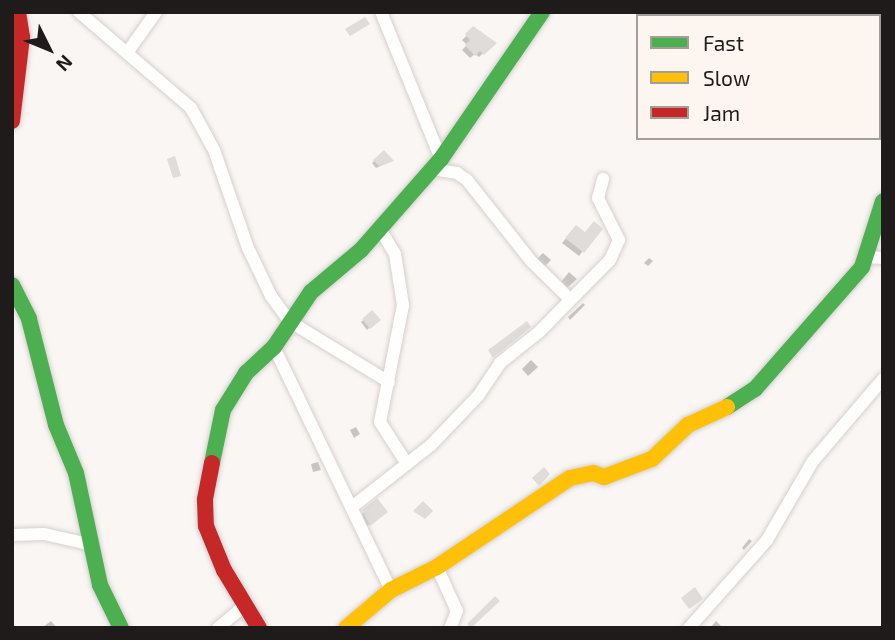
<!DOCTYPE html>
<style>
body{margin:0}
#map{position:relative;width:895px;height:640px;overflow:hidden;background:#faf6f3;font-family:"Exo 2",sans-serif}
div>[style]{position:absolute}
.shadow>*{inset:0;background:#0003}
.building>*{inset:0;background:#dfdcd9}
.roads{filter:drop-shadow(0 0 2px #d4d0ce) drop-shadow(0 0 2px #d4d0ce)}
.street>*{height:12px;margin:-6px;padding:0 6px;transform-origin:6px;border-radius:6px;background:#fefefd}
.fast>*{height:16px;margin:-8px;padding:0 8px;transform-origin:8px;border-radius:8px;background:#4caf50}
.slow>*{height:16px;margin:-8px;padding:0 8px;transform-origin:8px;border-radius:8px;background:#ffc107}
.jam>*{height:16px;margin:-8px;padding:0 8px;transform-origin:8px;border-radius:8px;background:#c62828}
span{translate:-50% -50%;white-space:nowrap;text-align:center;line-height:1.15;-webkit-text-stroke:7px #fdf5f0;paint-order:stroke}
.frame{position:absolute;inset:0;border:14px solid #1e1b1a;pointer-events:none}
.legend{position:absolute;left:636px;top:14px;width:245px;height:126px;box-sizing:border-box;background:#fdf5f0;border:2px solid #a49e9a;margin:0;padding:9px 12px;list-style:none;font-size:21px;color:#1e1b1a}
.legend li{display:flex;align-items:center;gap:14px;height:35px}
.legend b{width:35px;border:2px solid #a49e9a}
.north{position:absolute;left:14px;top:14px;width:70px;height:70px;-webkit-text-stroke:5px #fdf5f0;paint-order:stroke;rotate:133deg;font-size:19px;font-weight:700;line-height:28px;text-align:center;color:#1e1b1a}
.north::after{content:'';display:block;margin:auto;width:24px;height:32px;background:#1e1b1a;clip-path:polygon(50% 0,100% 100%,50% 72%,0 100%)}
</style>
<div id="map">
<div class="shadow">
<i style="clip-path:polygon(474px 29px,494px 43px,479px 57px,475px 54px,470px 58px,462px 50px,467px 45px,462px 40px)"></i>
<i style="clip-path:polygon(384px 152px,392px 161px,376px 168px,372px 163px)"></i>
<i style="clip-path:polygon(600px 229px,579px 256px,562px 243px,572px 231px,585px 234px)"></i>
<i style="clip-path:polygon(543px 253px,551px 260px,545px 266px,537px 259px)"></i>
<i style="clip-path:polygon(649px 258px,653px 261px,648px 266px,644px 263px)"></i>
<i style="clip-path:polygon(569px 272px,577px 279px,567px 288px,561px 282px)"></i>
<i style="clip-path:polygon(583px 303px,585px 305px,570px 320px,568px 317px)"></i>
<i style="clip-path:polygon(372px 313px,378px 320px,367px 330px,361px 322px)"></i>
<i style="clip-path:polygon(531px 360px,538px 367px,528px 376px,522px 369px)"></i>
<i style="clip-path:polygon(356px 427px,360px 434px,354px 438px,350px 430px)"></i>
<i style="clip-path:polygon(318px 462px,321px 470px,313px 472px,311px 464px)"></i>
<i style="clip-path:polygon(377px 501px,383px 514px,367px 526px,362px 514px)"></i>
<i style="clip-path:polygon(749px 539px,752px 541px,744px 550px,742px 548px)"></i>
<i style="clip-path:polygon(51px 621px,57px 628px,42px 628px,43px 627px)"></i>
<i style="clip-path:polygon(716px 621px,723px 628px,710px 628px)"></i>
</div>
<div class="building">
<i style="clip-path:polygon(365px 17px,370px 24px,350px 36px,345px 29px)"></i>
<i style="clip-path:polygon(473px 26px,497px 43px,484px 55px,480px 51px,475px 56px,465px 45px,470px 40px,465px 34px)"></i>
<i style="clip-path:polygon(384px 150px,394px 161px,379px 166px,373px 160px)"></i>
<i style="clip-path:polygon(175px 156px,181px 176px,173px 178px,167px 159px)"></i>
<i style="clip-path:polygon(594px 221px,603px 229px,584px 253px,565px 238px,576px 225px,585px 232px)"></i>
<i style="clip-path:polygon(372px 310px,381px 320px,370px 329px,362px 319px)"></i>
<i style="clip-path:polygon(527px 321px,531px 327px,493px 358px,488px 350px)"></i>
<i style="clip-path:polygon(544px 467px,550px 474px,539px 486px,532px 478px)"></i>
<i style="clip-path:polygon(377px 498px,388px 512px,370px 526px,362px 510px)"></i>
<i style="clip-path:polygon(423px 501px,433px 511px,425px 519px,413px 511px)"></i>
<i style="clip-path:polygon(695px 587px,703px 599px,689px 609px,681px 598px)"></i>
<i style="clip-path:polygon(495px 596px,500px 601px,471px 628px,467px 624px)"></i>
</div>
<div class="roads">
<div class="street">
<i style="left:79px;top:12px;width:148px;rotate:40.6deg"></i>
<i style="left:191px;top:108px;width:48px;rotate:61.3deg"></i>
<i style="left:214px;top:150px;width:104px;rotate:70.9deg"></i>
<i style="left:248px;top:248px;width:53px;rotate:64.4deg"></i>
<i style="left:271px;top:296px;width:31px;rotate:54deg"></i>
<i style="left:289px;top:321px;width:117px;rotate:31.4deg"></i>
<i style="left:381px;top:12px;width:159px;rotate:67.8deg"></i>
<i style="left:127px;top:53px;width:50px;rotate:-54.7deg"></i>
<i style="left:432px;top:169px;width:25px;rotate:9deg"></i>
<i style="left:457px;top:173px;width:12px;rotate:35deg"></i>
<i style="left:467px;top:180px;width:103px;rotate:51.7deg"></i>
<i style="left:531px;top:261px;width:54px;rotate:44.3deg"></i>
<i style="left:380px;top:229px;width:29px;rotate:59deg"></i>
<i style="left:395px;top:254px;width:52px;rotate:81.1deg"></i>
<i style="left:403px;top:305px;width:119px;rotate:101.1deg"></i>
<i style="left:380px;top:422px;width:50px;rotate:57.3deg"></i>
<i style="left:866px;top:257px;width:17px;rotate:3deg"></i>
<i style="left:274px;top:347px;width:270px;rotate:64.3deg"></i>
<i style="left:352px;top:507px;width:100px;rotate:-38.1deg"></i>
<i style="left:431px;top:445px;width:68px;rotate:-46.2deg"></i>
<i style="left:478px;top:396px;width:40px;rotate:-56deg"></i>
<i style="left:500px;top:363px;width:50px;rotate:-38.5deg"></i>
<i style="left:539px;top:332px;width:101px;rotate:-45.4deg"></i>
<i style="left:610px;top:260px;width:22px;rotate:-66deg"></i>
<i style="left:619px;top:240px;width:47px;rotate:-116.6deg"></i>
<i style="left:598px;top:198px;width:20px;rotate:-75deg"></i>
<i style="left:12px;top:535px;width:32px;rotate:-2deg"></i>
<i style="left:44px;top:534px;width:45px;rotate:12.8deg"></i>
<i style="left:437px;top:567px;width:48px;rotate:65.6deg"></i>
<i style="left:457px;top:611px;width:18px;rotate:112deg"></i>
<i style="left:218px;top:628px;width:35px;rotate:-40deg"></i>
<i style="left:689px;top:628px;width:118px;rotate:-48.4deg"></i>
<i style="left:767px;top:540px;width:91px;rotate:-59.8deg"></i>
<i style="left:813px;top:461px;width:108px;rotate:-49.5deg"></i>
</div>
<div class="fast">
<i style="left:12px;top:285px;width:38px;rotate:63deg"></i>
<i style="left:29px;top:319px;width:109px;rotate:75.7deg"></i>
<i style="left:56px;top:425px;width:52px;rotate:67.4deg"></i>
<i style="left:76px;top:473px;width:115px;rotate:77.9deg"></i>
<i style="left:100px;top:585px;width:48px;rotate:64deg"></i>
<i style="left:727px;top:407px;width:33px;rotate:-33deg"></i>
<i style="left:755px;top:389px;width:162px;rotate:-48.7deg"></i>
<i style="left:862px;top:267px;width:69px;rotate:-72.3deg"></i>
<i style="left:212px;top:463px;width:54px;rotate:-78.3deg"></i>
<i style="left:223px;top:410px;width:44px;rotate:-58.1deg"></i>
<i style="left:246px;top:373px;width:38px;rotate:-43deg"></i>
<i style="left:274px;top:347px;width:66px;rotate:-56.1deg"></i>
<i style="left:311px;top:292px;width:65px;rotate:-40deg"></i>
<i style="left:361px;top:250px;width:121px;rotate:-48.7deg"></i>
<i style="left:441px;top:159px;width:178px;rotate:-55.5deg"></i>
</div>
<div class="slow">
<i style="left:346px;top:628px;width:59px;rotate:-40.2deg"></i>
<i style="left:391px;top:590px;width:51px;rotate:-26.6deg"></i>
<i style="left:437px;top:567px;width:160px;rotate:-33.8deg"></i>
<i style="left:570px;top:478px;width:24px;rotate:-12deg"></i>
<i style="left:593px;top:473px;width:12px;rotate:20deg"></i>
<i style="left:604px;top:477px;width:51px;rotate:-20.6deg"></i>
<i style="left:652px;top:459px;width:50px;rotate:-43.4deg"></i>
<i style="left:688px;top:425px;width:43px;rotate:-24.8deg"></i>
</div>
<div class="jam">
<i style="left:12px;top:121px;width:85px;rotate:-83.2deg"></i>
<i style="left:22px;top:37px;width:25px;rotate:-99deg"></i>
<i style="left:212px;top:463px;width:38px;rotate:101deg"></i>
<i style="left:205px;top:500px;width:26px;rotate:88deg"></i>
<i style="left:206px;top:526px;width:48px;rotate:67.8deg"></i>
<i style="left:224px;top:570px;width:68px;rotate:58.9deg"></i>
</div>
</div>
<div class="frame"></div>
<ul class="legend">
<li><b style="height:9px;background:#4caf50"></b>Fast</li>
<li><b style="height:9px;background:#ffc107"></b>Slow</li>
<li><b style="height:9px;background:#c62828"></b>Jam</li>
</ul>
<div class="north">N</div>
</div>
